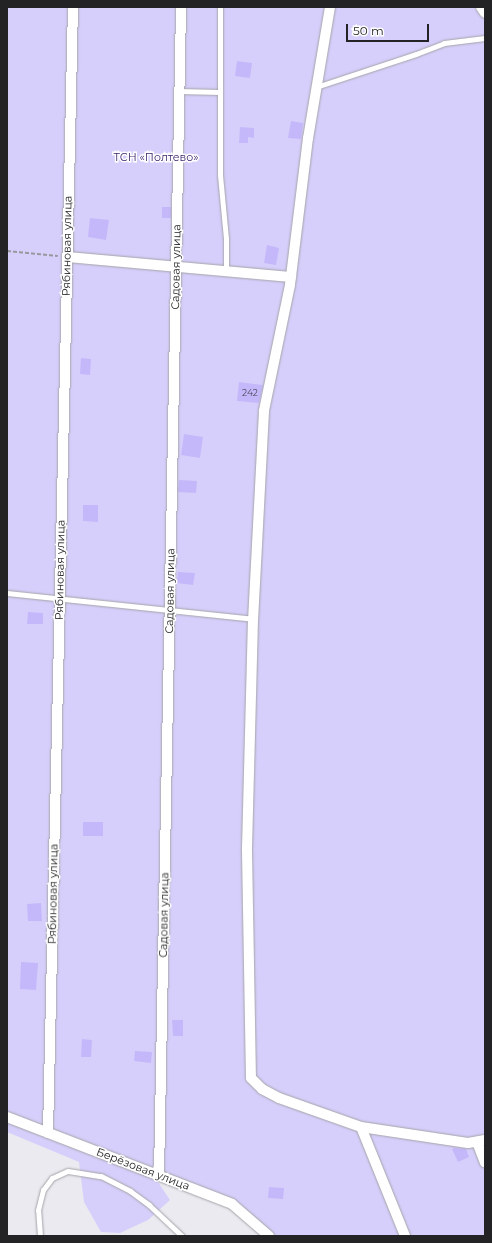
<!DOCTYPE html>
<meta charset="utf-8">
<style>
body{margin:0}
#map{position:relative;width:492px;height:1243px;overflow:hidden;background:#ebeaf0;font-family:Montserrat,sans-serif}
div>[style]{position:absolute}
.green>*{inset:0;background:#d7cffb}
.building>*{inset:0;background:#c5b8fa}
.path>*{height:2px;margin-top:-1px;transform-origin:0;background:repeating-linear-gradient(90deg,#98979c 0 4px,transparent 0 6px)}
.roads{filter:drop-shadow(0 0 1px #a5a4aa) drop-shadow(0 0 1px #a5a4aa)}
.service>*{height:5px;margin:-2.5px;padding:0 2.5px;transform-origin:2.5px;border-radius:2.5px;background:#fff}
.minor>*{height:10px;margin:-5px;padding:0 5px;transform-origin:5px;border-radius:5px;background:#fff}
span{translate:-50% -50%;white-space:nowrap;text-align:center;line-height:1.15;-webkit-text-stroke:3px #fff;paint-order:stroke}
.number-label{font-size:9px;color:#4c485a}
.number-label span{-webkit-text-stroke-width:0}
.park-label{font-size:11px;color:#351c66}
.street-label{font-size:11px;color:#232325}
.frame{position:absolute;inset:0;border:8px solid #232325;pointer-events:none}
.scale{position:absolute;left:346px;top:24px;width:83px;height:18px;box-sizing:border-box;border:2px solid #232325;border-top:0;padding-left:5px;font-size:12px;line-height:14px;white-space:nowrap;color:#232325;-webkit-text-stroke:3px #fff;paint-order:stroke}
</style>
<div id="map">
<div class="green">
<i style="clip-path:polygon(7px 7px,485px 7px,485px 1236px,268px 1236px,232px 1204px,7px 1117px)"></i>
<i style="clip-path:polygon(7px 1121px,156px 1179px,170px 1200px,148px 1220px,120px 1233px,101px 1232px,84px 1202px,79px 1162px,7px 1132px)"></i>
</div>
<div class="building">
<i style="clip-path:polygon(237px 61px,252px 63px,250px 78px,235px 76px)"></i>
<i style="clip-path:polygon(291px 121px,303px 123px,301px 139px,288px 138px)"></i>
<i style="clip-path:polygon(240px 127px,254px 128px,254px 138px,248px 137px,248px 143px,239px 143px)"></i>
<i style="clip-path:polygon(162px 207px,171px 207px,171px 218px,162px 218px)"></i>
<i style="clip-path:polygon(90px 218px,109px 220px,106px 240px,88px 237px)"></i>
<i style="clip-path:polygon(267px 245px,279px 248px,276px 265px,264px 263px)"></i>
<i style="clip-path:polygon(81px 358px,91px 359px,90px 375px,80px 374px)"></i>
<i style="clip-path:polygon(239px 382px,263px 385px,259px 403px,237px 401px)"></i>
<i style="clip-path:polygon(184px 434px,203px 437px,200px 458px,181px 455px)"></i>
<i style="clip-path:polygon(179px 480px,197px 481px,196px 493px,178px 492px)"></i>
<i style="clip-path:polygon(83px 505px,98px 505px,98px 522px,83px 521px)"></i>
<i style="clip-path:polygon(178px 572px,195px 573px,193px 585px,177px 583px)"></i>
<i style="clip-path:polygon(28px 612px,43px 613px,43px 624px,27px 624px)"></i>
<i style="clip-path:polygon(83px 822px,103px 822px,103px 836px,83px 836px)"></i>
<i style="clip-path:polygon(41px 903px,42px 921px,28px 921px,27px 904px)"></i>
<i style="clip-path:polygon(21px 962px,38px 963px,36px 990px,20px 989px)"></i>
<i style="clip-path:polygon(172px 1020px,183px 1020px,183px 1036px,173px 1036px)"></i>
<i style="clip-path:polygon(82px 1039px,92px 1040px,91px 1057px,81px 1057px)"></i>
<i style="clip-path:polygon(135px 1051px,152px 1052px,151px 1063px,134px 1061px)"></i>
<i style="clip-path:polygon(454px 1148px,466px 1149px,469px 1157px,458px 1162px,452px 1149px)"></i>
<i style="clip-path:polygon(269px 1187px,284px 1188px,283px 1199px,268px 1198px)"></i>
</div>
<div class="path">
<i style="left:7px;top:251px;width:51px;rotate:5.6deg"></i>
</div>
<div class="roads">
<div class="service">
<i style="left:220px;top:7px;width:168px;rotate:90deg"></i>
<i style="left:220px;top:175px;width:63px;rotate:84.6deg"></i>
<i style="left:226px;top:238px;width:33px;rotate:90deg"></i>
<i style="left:316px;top:87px;width:105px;rotate:-18.3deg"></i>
<i style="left:416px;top:54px;width:30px;rotate:-21deg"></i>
<i style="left:444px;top:43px;width:41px;rotate:-7deg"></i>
<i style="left:179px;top:91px;width:40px;rotate:1.4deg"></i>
<i style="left:7px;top:593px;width:247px;rotate:6deg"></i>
<i style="left:40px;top:1236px;width:26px;rotate:-94deg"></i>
<i style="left:38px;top:1210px;width:21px;rotate:-76deg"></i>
<i style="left:43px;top:1190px;width:15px;rotate:-53deg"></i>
<i style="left:52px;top:1178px;width:17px;rotate:-24deg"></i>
<i style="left:68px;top:1171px;width:33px;rotate:9deg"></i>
<i style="left:101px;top:1176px;width:33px;rotate:27deg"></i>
<i style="left:130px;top:1191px;width:24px;rotate:36deg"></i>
<i style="left:149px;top:1205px;width:45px;rotate:43.2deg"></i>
</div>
<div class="minor">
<i style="left:330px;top:7px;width:133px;rotate:99.5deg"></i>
<i style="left:308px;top:138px;width:148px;rotate:97deg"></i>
<i style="left:290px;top:285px;width:129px;rotate:101.7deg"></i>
<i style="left:264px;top:411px;width:208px;rotate:93deg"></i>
<i style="left:253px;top:619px;width:232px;rotate:91.5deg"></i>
<i style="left:247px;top:851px;width:227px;rotate:89deg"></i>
<i style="left:251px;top:1078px;width:16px;rotate:45deg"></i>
<i style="left:262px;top:1089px;width:19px;rotate:28deg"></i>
<i style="left:279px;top:1098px;width:87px;rotate:19.5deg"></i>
<i style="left:361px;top:1127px;width:108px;rotate:8.5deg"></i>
<i style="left:468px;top:1143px;width:17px;rotate:-10deg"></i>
<i style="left:481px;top:7px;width:7px;rotate:56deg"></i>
<i style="left:67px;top:257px;width:225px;rotate:5.1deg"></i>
<i style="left:7px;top:1117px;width:241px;rotate:21.1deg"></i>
<i style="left:232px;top:1204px;width:49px;rotate:40.9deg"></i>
<i style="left:361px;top:1127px;width:118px;rotate:68deg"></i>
<i style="left:48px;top:1133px;width:1126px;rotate:-88.73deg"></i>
<i style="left:477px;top:1142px;width:22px;rotate:69deg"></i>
<i style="left:159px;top:1175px;width:1168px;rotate:-88.92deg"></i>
</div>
</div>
<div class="number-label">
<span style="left:250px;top:393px">242</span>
</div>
<div class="park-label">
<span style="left:156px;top:157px">ТСН «Полтево»</span>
</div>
<div class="street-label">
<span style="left:67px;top:246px;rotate:-89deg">Рябиновая улица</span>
<span style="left:176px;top:267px;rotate:-89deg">Садовая улица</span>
<span style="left:60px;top:570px;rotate:-89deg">Рябиновая улица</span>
<span style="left:170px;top:591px;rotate:-89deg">Садовая улица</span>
<span style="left:53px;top:894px;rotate:-89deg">Рябиновая улица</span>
<span style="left:164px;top:915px;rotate:-89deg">Садовая улица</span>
<span style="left:143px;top:1169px;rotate:21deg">Берёзовая улица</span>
</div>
<div class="frame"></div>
<div class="scale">50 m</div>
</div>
